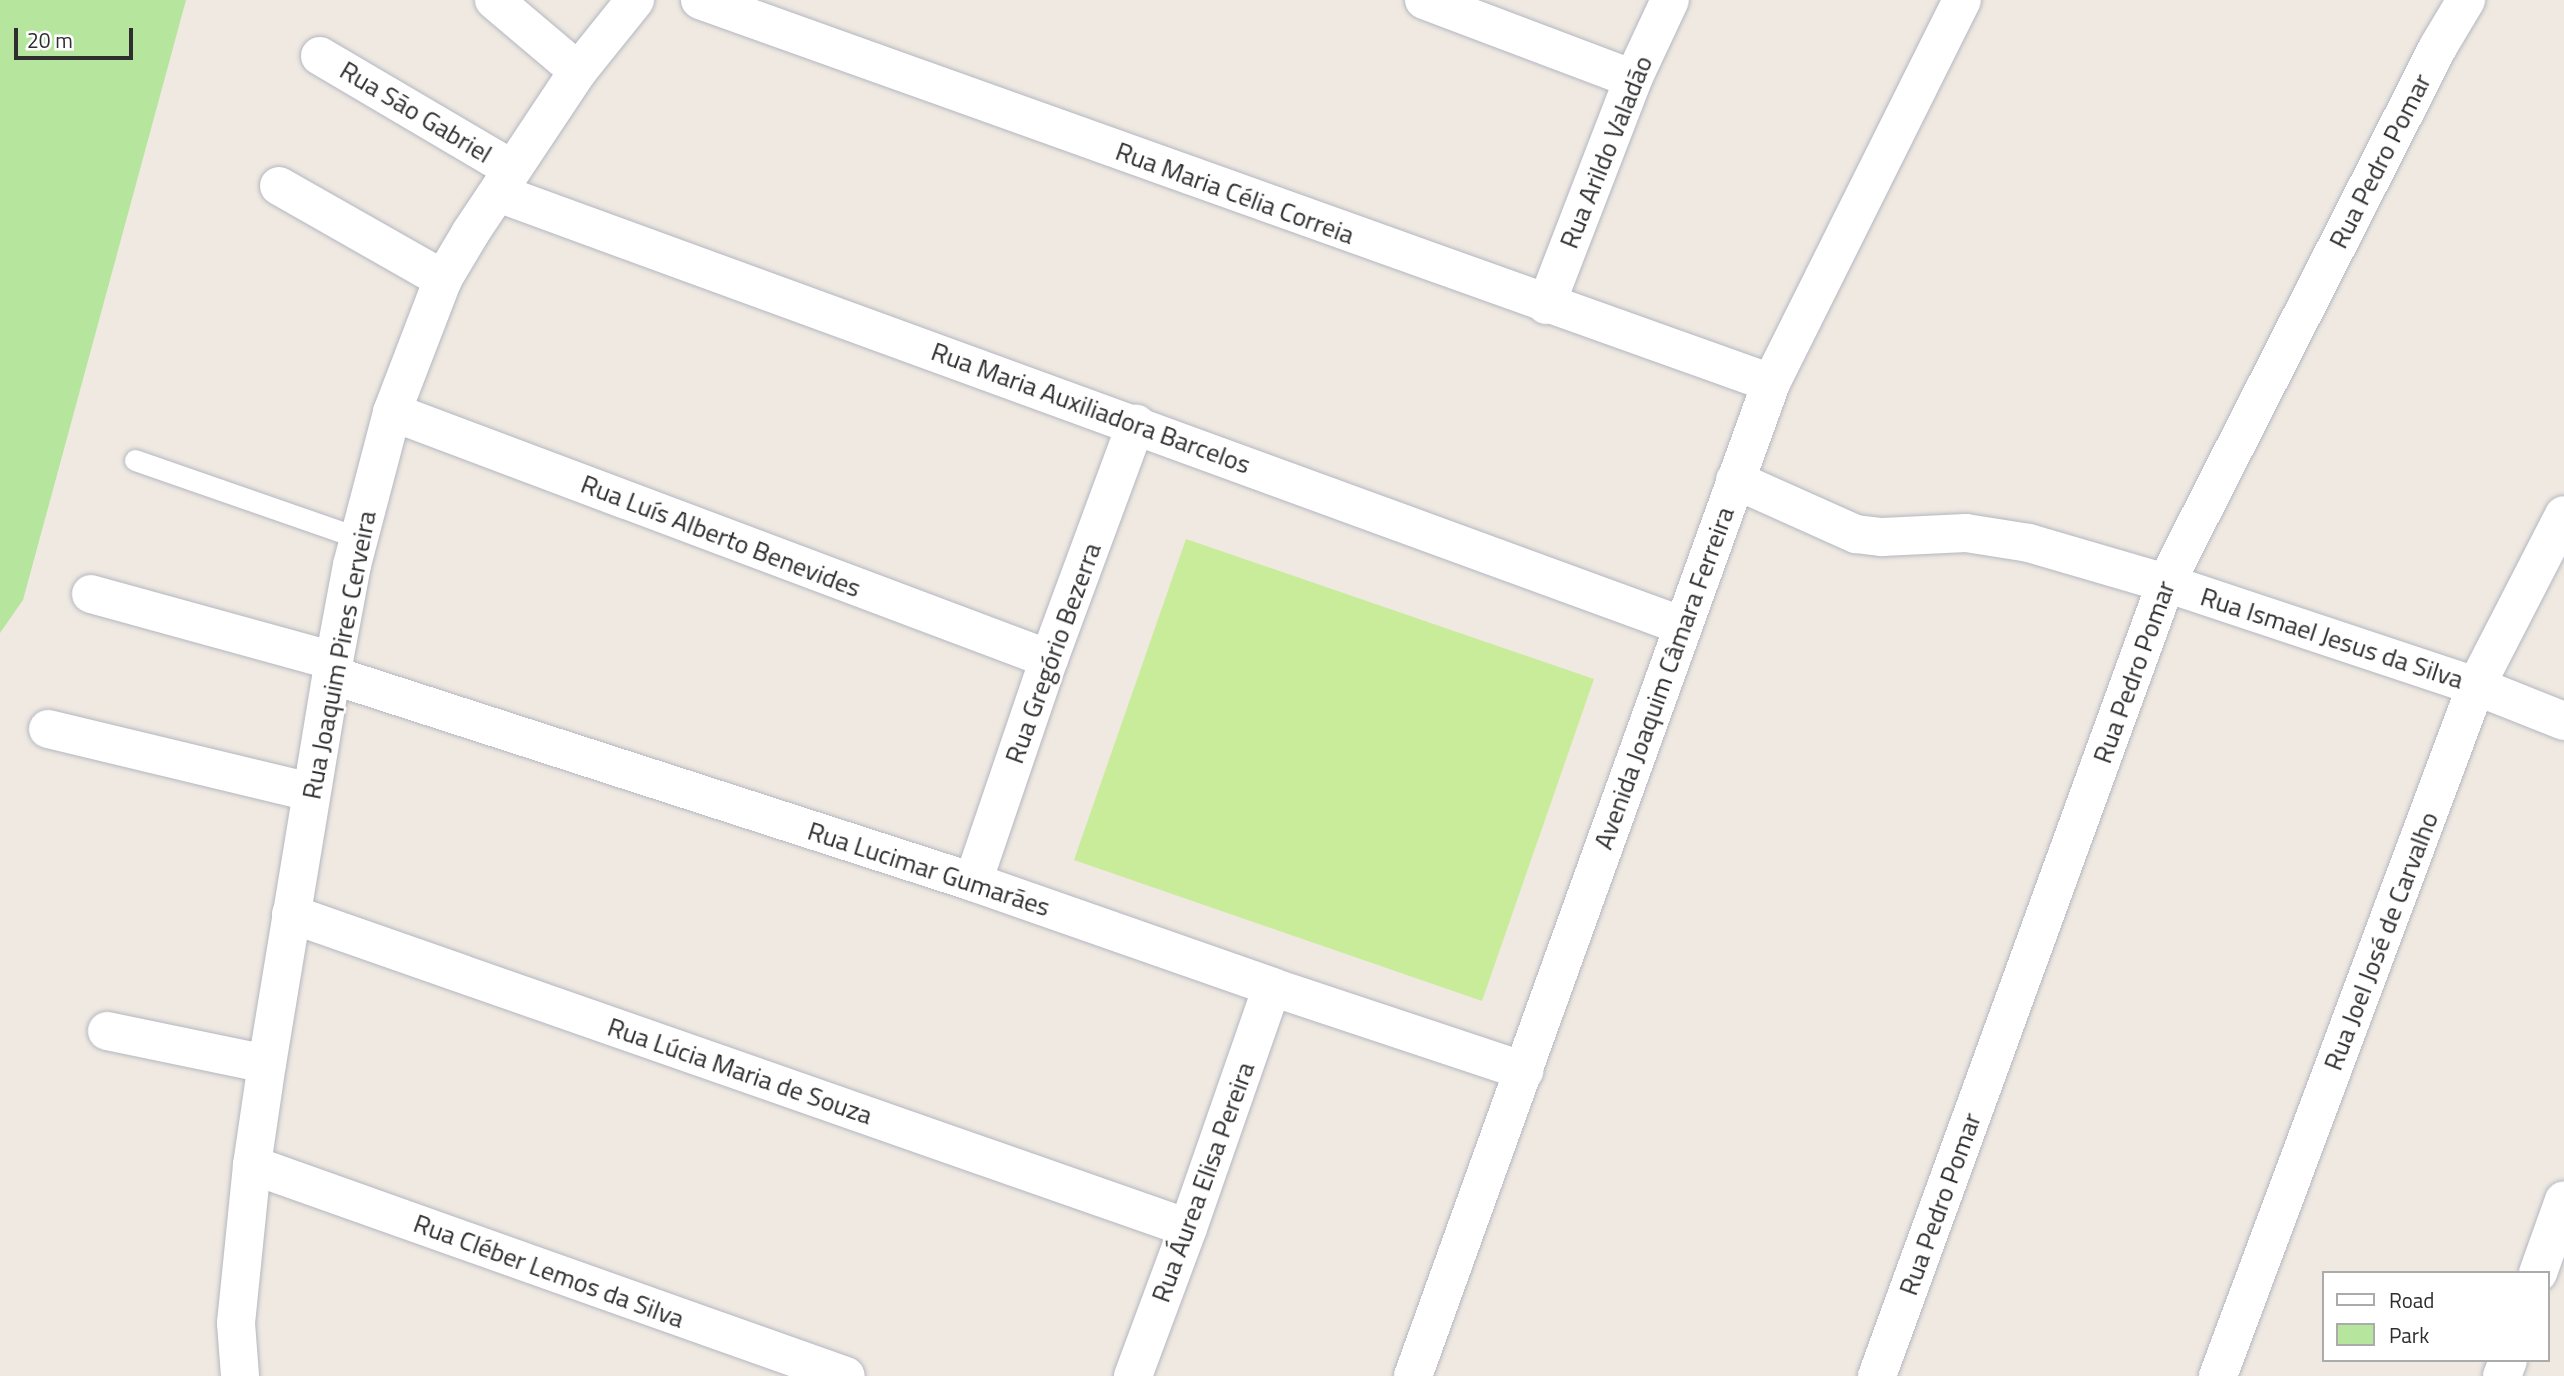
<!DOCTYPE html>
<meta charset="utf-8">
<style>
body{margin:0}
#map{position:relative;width:2564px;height:1376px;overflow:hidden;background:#efe9e1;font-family:"Titillium Web",sans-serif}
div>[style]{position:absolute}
.green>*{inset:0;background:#b6e59e}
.pitch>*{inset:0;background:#c9ec9a}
.roads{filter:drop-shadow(0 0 2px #b4b7c1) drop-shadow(0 0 2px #b4b7c1)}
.service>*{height:21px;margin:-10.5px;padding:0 10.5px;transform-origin:10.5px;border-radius:10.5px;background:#fff}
.minor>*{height:38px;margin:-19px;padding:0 19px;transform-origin:19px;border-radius:19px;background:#fff}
span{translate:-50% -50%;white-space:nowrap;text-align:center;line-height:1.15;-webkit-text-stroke:5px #fff;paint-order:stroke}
.street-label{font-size:26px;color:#2e2e2e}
.legend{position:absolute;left:2322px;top:1271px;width:228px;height:91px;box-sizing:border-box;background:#fff;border:2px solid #ababab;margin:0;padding:9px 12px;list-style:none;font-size:21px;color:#2e2e2e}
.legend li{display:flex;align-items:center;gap:14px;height:35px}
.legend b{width:35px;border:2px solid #ababab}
.scale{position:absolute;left:14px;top:28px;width:119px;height:32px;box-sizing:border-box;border:4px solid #2e2e2e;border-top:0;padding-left:9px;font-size:21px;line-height:24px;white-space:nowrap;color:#2e2e2e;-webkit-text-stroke:5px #fff;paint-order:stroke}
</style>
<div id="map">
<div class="green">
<i style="clip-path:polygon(0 0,186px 0,23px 600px,0 633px)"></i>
</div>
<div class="pitch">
<i style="clip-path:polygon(1186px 539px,1594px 679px,1482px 1001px,1074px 860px)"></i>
</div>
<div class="roads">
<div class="service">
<i style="left:135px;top:460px;width:237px;rotate:19.2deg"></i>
</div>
<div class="minor">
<i style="left:494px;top:0;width:110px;rotate:40.2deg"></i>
<i style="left:700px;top:0;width:1137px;rotate:19.68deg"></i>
<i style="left:1424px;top:0;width:223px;rotate:20.7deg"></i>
<i style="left:320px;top:56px;width:223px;rotate:30.5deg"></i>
<i style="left:279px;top:186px;width:189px;rotate:29.6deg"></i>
<i style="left:498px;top:193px;width:1262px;rotate:20.07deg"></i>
<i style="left:1546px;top:305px;width:242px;rotate:-68.9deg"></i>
<i style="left:1633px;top:79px;width:87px;rotate:-64.9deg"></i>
<i style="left:392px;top:412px;width:702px;rotate:20.6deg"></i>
<i style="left:1735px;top:480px;width:133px;rotate:24.1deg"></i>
<i style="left:1856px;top:534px;width:26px;rotate:7deg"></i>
<i style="left:1882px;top:537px;width:84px;rotate:-2.7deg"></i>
<i style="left:1966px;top:533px;width:64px;rotate:9deg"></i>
<i style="left:2029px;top:543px;width:143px;rotate:16.3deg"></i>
<i style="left:2166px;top:583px;width:327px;rotate:18.4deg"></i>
<i style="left:2476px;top:686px;width:95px;rotate:21.7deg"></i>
<i style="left:91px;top:594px;width:252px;rotate:15.4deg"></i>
<i style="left:332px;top:675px;width:674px;rotate:17.9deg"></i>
<i style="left:973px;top:882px;width:317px;rotate:19.3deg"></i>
<i style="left:1272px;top:987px;width:266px;rotate:18.4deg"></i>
<i style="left:48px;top:729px;width:269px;rotate:13.5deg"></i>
<i style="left:973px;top:882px;width:236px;rotate:-71.2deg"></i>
<i style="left:1049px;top:659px;width:251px;rotate:-69.7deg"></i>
<i style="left:291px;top:914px;width:950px;rotate:19.29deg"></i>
<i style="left:107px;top:1031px;width:163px;rotate:11.7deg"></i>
<i style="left:252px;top:1165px;width:630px;rotate:19.56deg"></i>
<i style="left:2538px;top:1273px;width:77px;rotate:-70.4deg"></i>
<i style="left:240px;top:1376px;width:53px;rotate:-94.3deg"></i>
<i style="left:236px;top:1323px;width:159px;rotate:-84.2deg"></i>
<i style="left:252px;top:1165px;width:102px;rotate:-81.6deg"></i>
<i style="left:267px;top:1064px;width:409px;rotate:-80.6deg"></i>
<i style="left:334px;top:661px;width:98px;rotate:-79.4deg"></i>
<i style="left:352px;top:565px;width:158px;rotate:-75.3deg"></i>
<i style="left:392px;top:412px;width:142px;rotate:-69deg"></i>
<i style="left:443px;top:279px;width:55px;rotate:-59.2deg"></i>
<i style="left:471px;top:232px;width:193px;rotate:-56.4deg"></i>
<i style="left:578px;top:71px;width:91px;rotate:-51.2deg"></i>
<i style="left:1133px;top:1376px;width:158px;rotate:-69.6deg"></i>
<i style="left:1188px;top:1228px;width:255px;rotate:-70.8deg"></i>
<i style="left:1413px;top:1376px;width:1056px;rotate:-70.17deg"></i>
<i style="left:1771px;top:383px;width:428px;rotate:-63.5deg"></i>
<i style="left:1877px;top:1376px;width:844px;rotate:-69.98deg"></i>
<i style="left:2166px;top:583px;width:601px;rotate:-63.09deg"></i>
<i style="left:2438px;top:47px;width:55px;rotate:-59.2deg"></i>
<i style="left:2218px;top:1376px;width:737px;rotate:-69.5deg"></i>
<i style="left:2476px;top:686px;width:192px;rotate:-62.8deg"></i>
<i style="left:2502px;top:1376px;width:17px;rotate:-69deg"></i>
</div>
</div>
<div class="street-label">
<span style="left:416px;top:112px;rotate:31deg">Rua Sāo Gabriel</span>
<span style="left:1606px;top:152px;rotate:-68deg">Rua Arildo Valadão</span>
<span style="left:2380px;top:161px;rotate:-63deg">Rua Pedro Pomar</span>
<span style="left:1235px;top:193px;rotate:20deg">Rua Maria Célia Correia</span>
<span style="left:1091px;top:408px;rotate:20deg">Rua Maria Auxiliadora Barcelos</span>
<span style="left:721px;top:536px;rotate:21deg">Rua Luís Alberto Benevides</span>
<span style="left:2332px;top:638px;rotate:18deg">Rua Ismael Jesus da Silva</span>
<span style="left:1053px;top:653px;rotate:-70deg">Rua Gregório Bezerra</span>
<span style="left:339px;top:655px;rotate:-79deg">Rua Joaquim Pires Cerveira</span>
<span style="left:2134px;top:672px;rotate:-70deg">Rua Pedro Pomar</span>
<span style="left:1664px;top:678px;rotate:-70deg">Avenida Joaquim Câmara Ferreira</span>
<span style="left:929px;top:869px;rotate:18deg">Rua Lucimar Gumarães</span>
<span style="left:2381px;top:941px;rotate:-69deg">Rua Joel José de Carvalho</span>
<span style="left:740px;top:1071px;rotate:19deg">Rua Lúcia Maria de Souza</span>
<span style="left:1203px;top:1182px;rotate:-70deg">Rua Áurea Elisa Pereira</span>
<span style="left:1940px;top:1204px;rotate:-70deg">Rua Pedro Pomar</span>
<span style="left:549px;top:1271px;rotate:20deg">Rua Cléber Lemos da Silva</span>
</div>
<ul class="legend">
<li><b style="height:9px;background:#fff"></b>Road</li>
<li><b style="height:19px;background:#b6e59e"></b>Park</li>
</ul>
<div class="scale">20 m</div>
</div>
